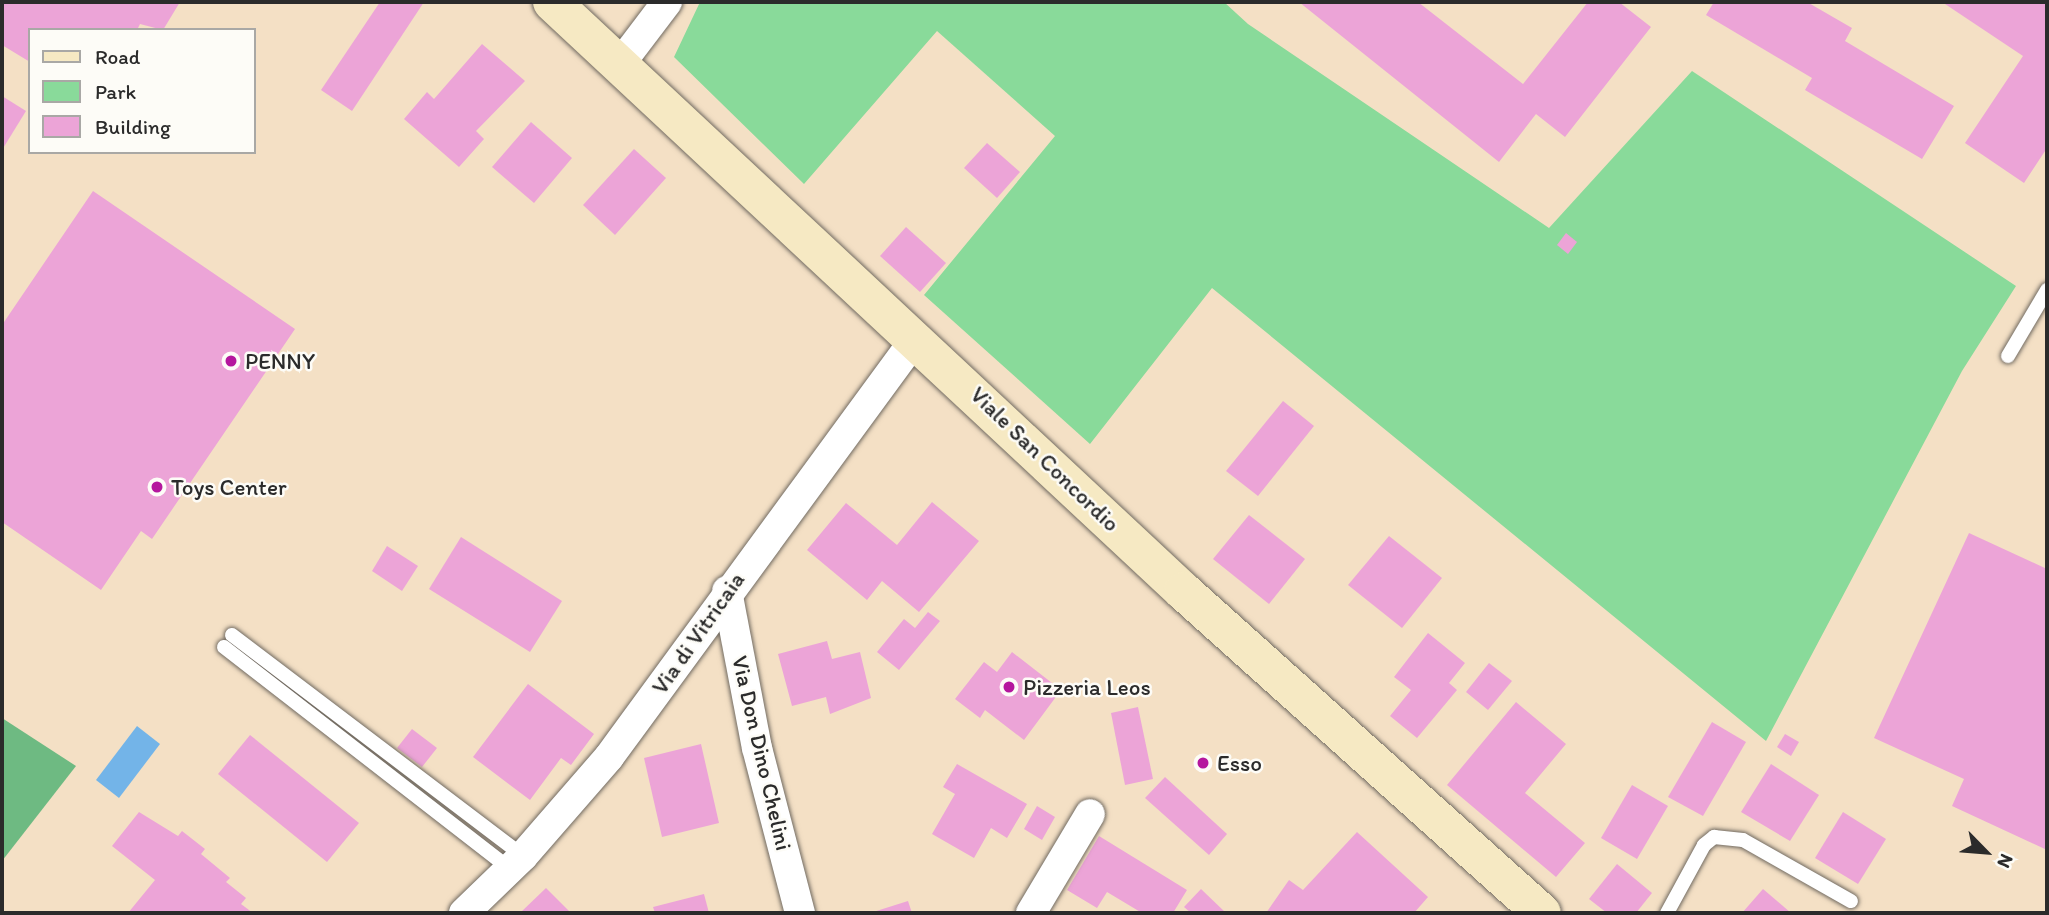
<!DOCTYPE html>
<style>
body{margin:0}
#map{position:relative;width:2049px;height:915px;overflow:hidden;background:#f4e0c5;font-family:Itim,sans-serif}
div>[style]{position:absolute}
.green>*{inset:0;background:#89da9a}
.forest>*{inset:0;background:#6eba82}
.water>*{inset:0;background:#73b4e8}
.building>*{inset:0;background:#eca4d7}
.roads{filter:drop-shadow(0 0 2px #716a61) drop-shadow(0 0 2px #716a61)}
.lane>*{height:14px;margin:-7px;padding:0 7px;transform-origin:7px;border-radius:7px;background:#fff}
.street>*{height:30px;margin:-15px;padding:0 15px;transform-origin:15px;border-radius:15px;background:#fff}
.secondary>*{height:38px;margin:-19px;padding:0 19px;transform-origin:19px;border-radius:19px;background:#f6e9c3}
.dots>*{width:19px;height:19px;translate:-50% -50%;box-sizing:border-box;border:4px solid #fdfcf7;border-radius:50%}
span{translate:-50% -50%;white-space:nowrap;text-align:center;line-height:1.15;-webkit-text-stroke:5px #fdfcf7;paint-order:stroke}
.poi-label{font-size:23px;color:#2b2b2b}
.left{translate:0 -50%;text-align:left}
.street-label{font-size:23px;color:#2b2b2b}
.frame{position:absolute;inset:0;border:4px solid #2b2b2b;pointer-events:none}
.legend{position:absolute;left:28px;top:28px;width:228px;height:126px;box-sizing:border-box;background:#fdfcf7;border:2px solid #a9a8a5;margin:0;padding:9px 12px;list-style:none;font-size:21px;color:#2b2b2b}
.legend li{display:flex;align-items:center;gap:14px;height:35px}
.legend b{width:35px;border:2px solid #a9a8a5}
.north{position:absolute;left:1951px;top:817px;width:70px;height:70px;-webkit-text-stroke:5px #fdfcf7;paint-order:stroke;rotate:115deg;font-size:19px;font-weight:700;line-height:28px;text-align:center;color:#2b2b2b}
.north::after{content:'';display:block;margin:auto;width:24px;height:32px;background:#2b2b2b;clip-path:polygon(50% 0,100% 100%,50% 72%,0 100%)}
</style>
<div id="map">
<div class="green">
<i style="clip-path:polygon(700px 2px,1224px 2px,1248px 24px,1549px 228px,1692px 71px,2016px 286px,1962px 371px,1766px 741px,1212px 288px,1090px 444px,924px 295px,1055px 136px,937px 31px,804px 184px,674px 57px)"></i>
</div>
<div class="forest">
<i style="clip-path:polygon(2px 718px,76px 766px,2px 861px)"></i>
</div>
<div class="water">
<i style="clip-path:polygon(137px 726px,160px 744px,119px 798px,96px 780px)"></i>
</div>
<div class="building">
<i style="clip-path:polygon(2px 2px,180px 2px,163px 30px,140px 24px,137px 30px,30px 30px,30px 62px,2px 45px)"></i>
<i style="clip-path:polygon(380px 2px,424px 2px,352px 111px,321px 90px)"></i>
<i style="clip-path:polygon(1299px 2px,1418px 2px,1523px 84px,1588px 2px,1619px 2px,1651px 27px,1565px 137px,1536px 114px,1499px 162px)"></i>
<i style="clip-path:polygon(1714px 2px,1807px 2px,1852px 28px,1845px 41px,1954px 106px,1922px 159px,1805px 90px,1812px 78px,1706px 15px)"></i>
<i style="clip-path:polygon(1942px 2px,2047px 2px,2047px 148px,2024px 183px,1965px 143px,2023px 56px)"></i>
<i style="clip-path:polygon(482px 44px,525px 81px,476px 131px,484px 139px,459px 167px,404px 119px,427px 92px,434px 99px)"></i>
<i style="clip-path:polygon(2px 96px,26px 111px,2px 150px)"></i>
<i style="clip-path:polygon(531px 122px,572px 158px,534px 203px,492px 167px)"></i>
<i style="clip-path:polygon(987px 143px,1020px 172px,997px 198px,964px 168px)"></i>
<i style="clip-path:polygon(634px 149px,666px 178px,615px 235px,583px 205px)"></i>
<i style="clip-path:polygon(93px 191px,295px 329px,152px 539px,141px 531px,101px 590px,2px 522px,2px 325px)"></i>
<i style="clip-path:polygon(906px 227px,946px 263px,920px 292px,880px 256px)"></i>
<i style="clip-path:polygon(1566px 233px,1577px 242px,1568px 254px,1557px 245px)"></i>
<i style="clip-path:polygon(1283px 401px,1314px 426px,1258px 496px,1226px 471px)"></i>
<i style="clip-path:polygon(932px 502px,979px 541px,919px 612px,882px 581px,867px 600px,807px 550px,846px 503px,897px 545px)"></i>
<i style="clip-path:polygon(1249px 515px,1305px 559px,1269px 604px,1213px 559px)"></i>
<i style="clip-path:polygon(1969px 533px,2047px 569px,2047px 850px,1952px 806px,1964px 779px,1874px 738px)"></i>
<i style="clip-path:polygon(1389px 536px,1442px 578px,1402px 628px,1348px 585px)"></i>
<i style="clip-path:polygon(461px 537px,562px 601px,530px 652px,429px 589px)"></i>
<i style="clip-path:polygon(387px 546px,418px 566px,402px 591px,372px 571px)"></i>
<i style="clip-path:polygon(928px 612px,940px 621px,899px 670px,877px 652px,904px 619px,915px 628px)"></i>
<i style="clip-path:polygon(1428px 633px,1465px 663px,1449px 683px,1457px 690px,1417px 738px,1390px 716px,1411px 690px,1394px 677px)"></i>
<i style="clip-path:polygon(827px 641px,832px 659px,860px 652px,871px 698px,830px 714px,826px 697px,792px 706px,778px 654px)"></i>
<i style="clip-path:polygon(1012px 652px,1061px 690px,1024px 740px,985px 710px,980px 718px,955px 699px,984px 662px,997px 672px)"></i>
<i style="clip-path:polygon(1489px 663px,1512px 681px,1488px 710px,1466px 692px)"></i>
<i style="clip-path:polygon(528px 684px,594px 734px,571px 765px,561px 758px,530px 800px,473px 757px)"></i>
<i style="clip-path:polygon(1516px 702px,1566px 744px,1525px 793px,1585px 843px,1556px 877px,1447px 785px)"></i>
<i style="clip-path:polygon(1138px 707px,1153px 779px,1125px 785px,1111px 713px)"></i>
<i style="clip-path:polygon(1712px 722px,1746px 742px,1703px 816px,1668px 797px)"></i>
<i style="clip-path:polygon(412px 729px,437px 748px,422px 767px,397px 748px)"></i>
<i style="clip-path:polygon(1785px 734px,1799px 742px,1791px 756px,1777px 747px)"></i>
<i style="clip-path:polygon(250px 735px,359px 823px,327px 862px,218px 774px)"></i>
<i style="clip-path:polygon(701px 744px,719px 823px,662px 837px,644px 758px)"></i>
<i style="clip-path:polygon(957px 764px,1027px 804px,1007px 838px,991px 828px,974px 858px,932px 834px,955px 794px,943px 787px)"></i>
<i style="clip-path:polygon(1771px 764px,1819px 795px,1790px 841px,1741px 812px)"></i>
<i style="clip-path:polygon(1165px 777px,1227px 834px,1209px 855px,1145px 798px)"></i>
<i style="clip-path:polygon(1632px 785px,1668px 806px,1637px 859px,1601px 838px)"></i>
<i style="clip-path:polygon(1037px 806px,1055px 817px,1042px 840px,1024px 829px)"></i>
<i style="clip-path:polygon(139px 812px,178px 836px,182px 831px,205px 849px,201px 854px,230px 878px,226px 882px,246px 898px,241px 904px,253px 913px,128px 913px,155px 880px,112px 846px)"></i>
<i style="clip-path:polygon(1843px 812px,1886px 839px,1858px 884px,1815px 858px)"></i>
<i style="clip-path:polygon(1357px 832px,1428px 897px,1414px 913px,1266px 913px,1289px 880px,1303px 890px)"></i>
<i style="clip-path:polygon(1099px 836px,1187px 890px,1173px 913px,1142px 913px,1107px 892px,1097px 908px,1067px 890px)"></i>
<i style="clip-path:polygon(1617px 864px,1652px 893px,1636px 913px,1607px 913px,1589px 899px)"></i>
<i style="clip-path:polygon(546px 888px,571px 913px,520px 913px)"></i>
<i style="clip-path:polygon(1201px 889px,1226px 913px,1191px 913px,1184px 907px)"></i>
<i style="clip-path:polygon(1763px 889px,1791px 913px,1742px 913px)"></i>
<i style="clip-path:polygon(704px 894px,709px 913px,655px 913px,653px 907px)"></i>
<i style="clip-path:polygon(908px 901px,912px 913px,870px 913px)"></i>
</div>
<div class="roads">
<div class="lane">
<i style="left:2008px;top:356px;width:77px;rotate:-59.4deg"></i>
<i style="left:232px;top:635px;width:365px;rotate:37.2deg"></i>
<i style="left:224px;top:647px;width:362px;rotate:37.8deg"></i>
<i style="left:1667px;top:913px;width:77px;rotate:-61.4deg"></i>
<i style="left:1704px;top:845px;width:13px;rotate:-39deg"></i>
<i style="left:1714px;top:837px;width:29px;rotate:6deg"></i>
<i style="left:1743px;top:840px;width:124px;rotate:29.5deg"></i>
</div>
<div class="street">
<i style="left:620px;top:64px;width:78px;rotate:-52.8deg"></i>
<i style="left:727px;top:591px;width:160px;rotate:79.2deg"></i>
<i style="left:757px;top:748px;width:171px;rotate:75.4deg"></i>
<i style="left:464px;top:913px;width:82px;rotate:-44deg"></i>
<i style="left:523px;top:856px;width:131px;rotate:-49deg"></i>
<i style="left:609px;top:757px;width:519px;rotate:-53.77deg"></i>
<i style="left:1031px;top:913px;width:115px;rotate:-59.2deg"></i>
</div>
<div class="secondary">
<i style="left:552px;top:2px;width:863px;rotate:43.03deg"></i>
<i style="left:1183px;top:591px;width:482px;rotate:41.9deg"></i>
</div>
</div>
<div class="dots">
<i style="left:231px;top:361px;background:#b5179e"></i>
<i style="left:157px;top:487px;background:#b5179e"></i>
<i style="left:1009px;top:687px;background:#b5179e"></i>
<i style="left:1203px;top:763px;background:#b5179e"></i>
</div>
<div class="poi-label">
<span class="left" style="left:245px;top:361px">PENNY</span>
<span class="left" style="left:171px;top:487px">Toys Center</span>
<span class="left" style="left:1023px;top:687px">Pizzeria Leos</span>
<span class="left" style="left:1217px;top:763px">Esso</span>
</div>
<div class="street-label">
<span style="left:1045px;top:459px;rotate:44deg">Viale San Concordio</span>
<span style="left:698px;top:633px;rotate:-55deg">Via di Vitricaia</span>
<span style="left:762px;top:753px;rotate:77deg">Via Don Dino Chelini</span>
</div>
<div class="frame"></div>
<ul class="legend">
<li><b style="height:9px;background:#f6e9c3"></b>Road</li>
<li><b style="height:19px;background:#89da9a"></b>Park</li>
<li><b style="height:19px;background:#eca4d7"></b>Building</li>
</ul>
<div class="north">N</div>
</div>
